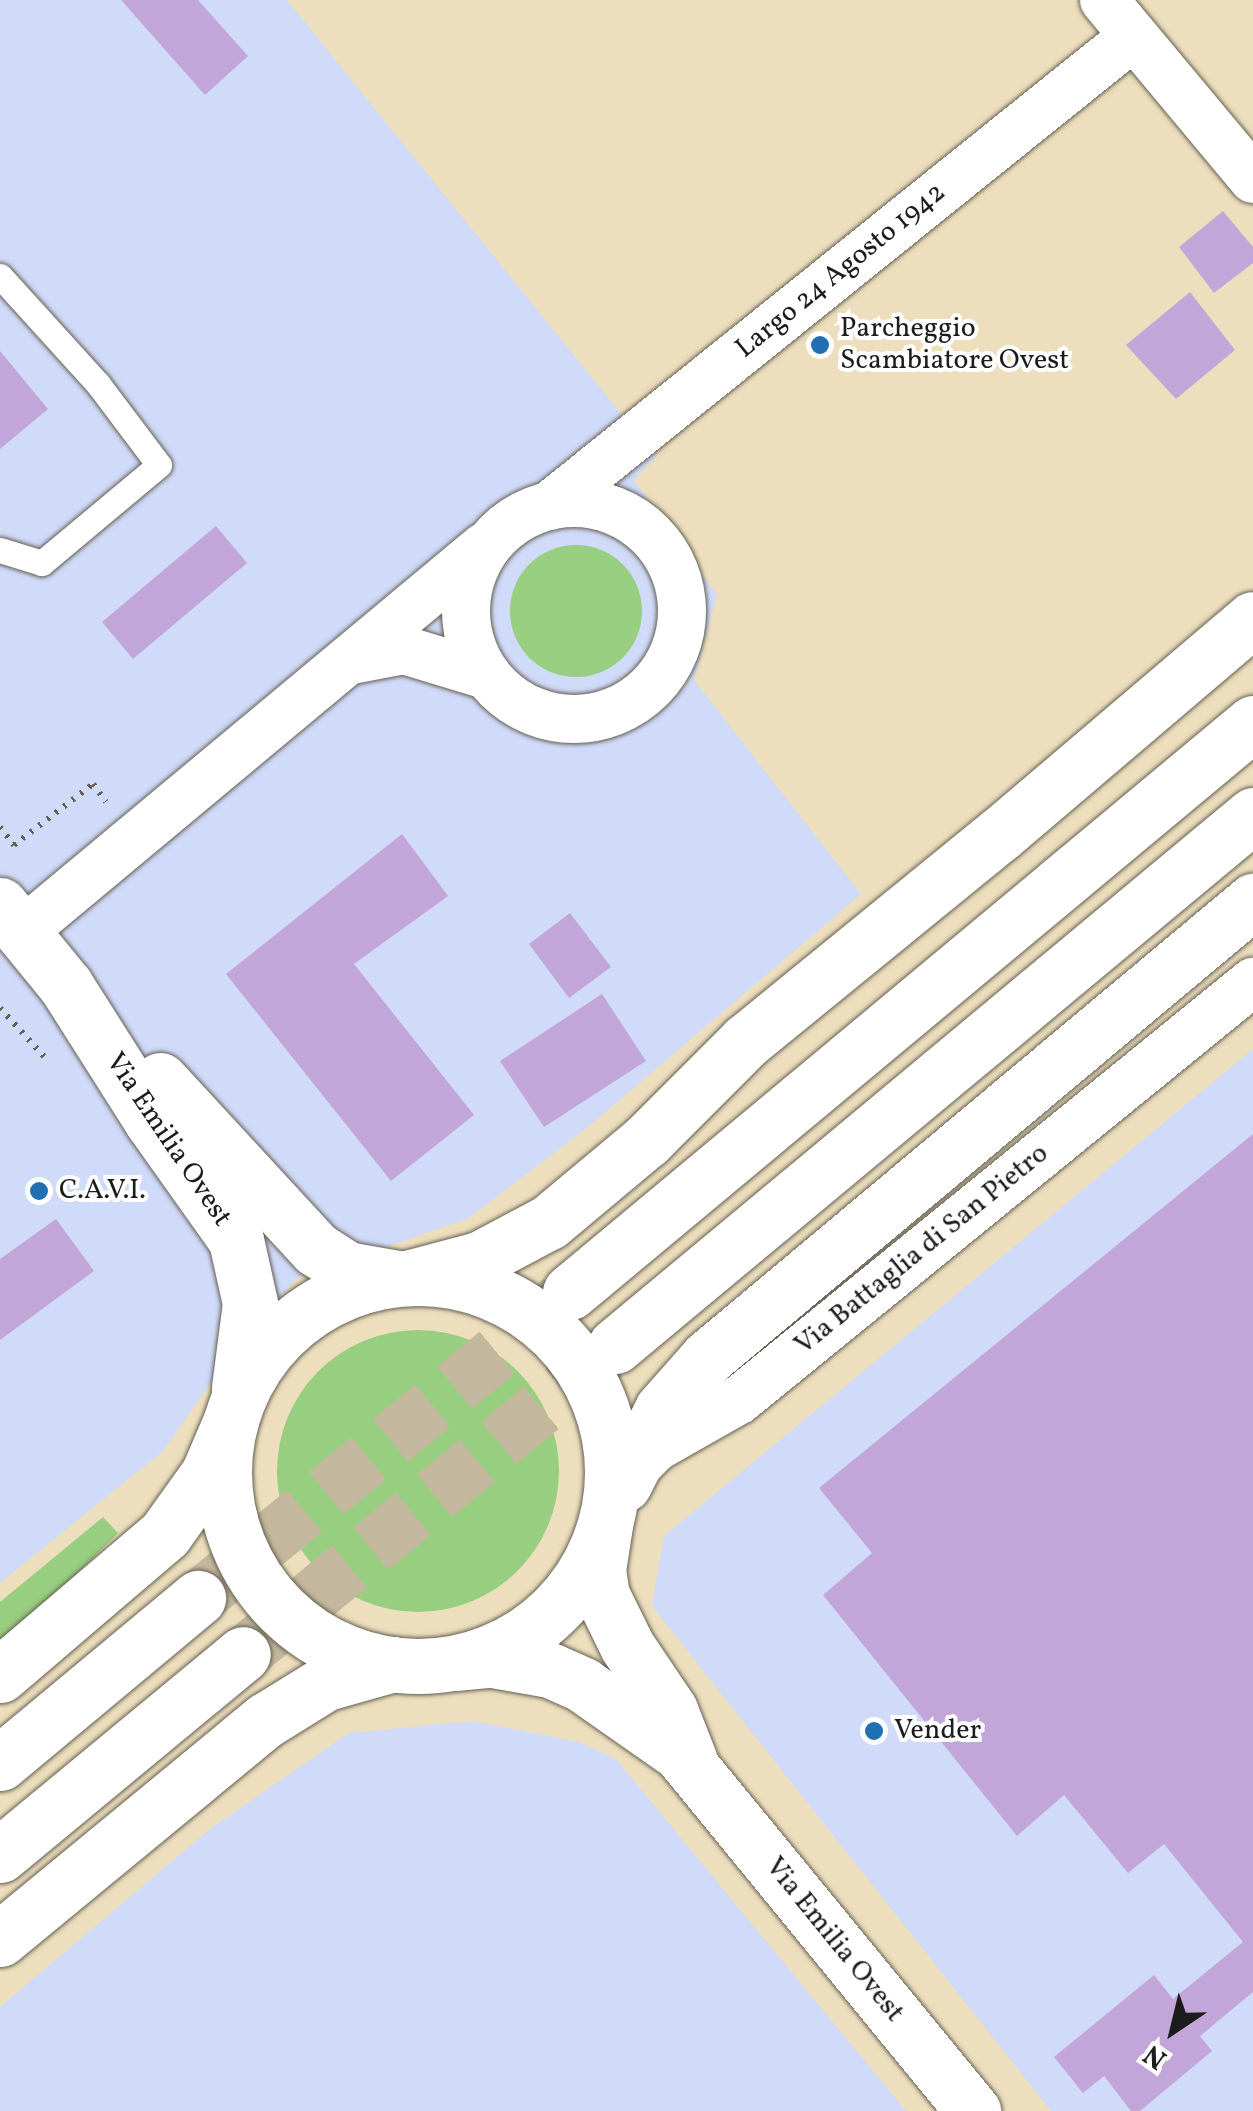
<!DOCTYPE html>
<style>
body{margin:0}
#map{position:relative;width:1253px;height:2111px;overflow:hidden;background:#eddfbd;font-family:Vollkorn,serif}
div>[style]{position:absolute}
.built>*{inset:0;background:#d0daf9}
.green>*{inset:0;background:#98ce80}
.round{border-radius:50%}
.building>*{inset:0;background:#c3a6d9}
.trunk-tunnel>*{height:55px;margin-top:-27.5px;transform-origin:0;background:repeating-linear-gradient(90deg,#c3b89d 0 55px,transparent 0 83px)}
.path>*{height:6px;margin-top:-3px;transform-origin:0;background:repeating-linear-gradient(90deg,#656054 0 2.5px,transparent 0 10.5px)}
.roads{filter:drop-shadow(0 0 2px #656054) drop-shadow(0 0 2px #656054)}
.service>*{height:25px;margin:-12.5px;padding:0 12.5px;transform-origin:12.5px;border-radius:12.5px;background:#fff}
.minor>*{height:48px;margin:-24px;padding:0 24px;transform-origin:24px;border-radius:24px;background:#fff}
.minor>.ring{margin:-24px;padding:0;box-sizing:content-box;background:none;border:48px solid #fff;border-radius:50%}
.tertiary>*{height:55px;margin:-27.5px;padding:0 27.5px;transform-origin:27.5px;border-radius:27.5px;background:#fff}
.secondary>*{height:55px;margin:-27.5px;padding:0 27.5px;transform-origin:27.5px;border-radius:27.5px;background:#fff}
.secondary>.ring{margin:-27.5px;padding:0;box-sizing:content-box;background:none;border:55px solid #fff;border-radius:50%}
.trunk>*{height:55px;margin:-27.5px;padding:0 27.5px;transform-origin:27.5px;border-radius:27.5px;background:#fff}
.dots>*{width:28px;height:28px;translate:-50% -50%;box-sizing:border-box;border:5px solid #fff;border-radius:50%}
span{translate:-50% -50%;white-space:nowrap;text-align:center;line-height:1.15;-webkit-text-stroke:8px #fff;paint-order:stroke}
.street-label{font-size:28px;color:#1c1c1c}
.poi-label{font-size:28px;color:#1c1c1c}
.left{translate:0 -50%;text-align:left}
.north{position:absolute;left:1123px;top:1981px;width:100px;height:100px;-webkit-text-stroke:8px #fff;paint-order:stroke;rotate:215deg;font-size:28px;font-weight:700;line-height:40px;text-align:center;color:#1c1c1c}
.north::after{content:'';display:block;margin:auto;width:35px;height:45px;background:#1c1c1c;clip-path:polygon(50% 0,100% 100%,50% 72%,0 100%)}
</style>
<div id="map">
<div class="built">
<i style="clip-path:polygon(0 0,287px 0,656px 457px,634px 480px,717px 595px,694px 680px,861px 894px,589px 1126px,469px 1218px,297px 1278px,229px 1357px,163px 1451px,0 1583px)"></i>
<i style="clip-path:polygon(1253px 1049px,1253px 2111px,1051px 2111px,652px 1606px,664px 1536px)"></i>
<i style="clip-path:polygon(472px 1721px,579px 1742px,616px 1759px,906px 2111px,0 2111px,0 2007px,210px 1829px,349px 1733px)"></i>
</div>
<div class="green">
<i class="round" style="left:510px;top:545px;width:132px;height:132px"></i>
<i class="round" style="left:277px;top:1330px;width:282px;height:282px"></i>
<i style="clip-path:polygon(103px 1517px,118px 1533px,0 1651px,0 1602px)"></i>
</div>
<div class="building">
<i style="clip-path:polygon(121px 0,198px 0,248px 56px,205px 95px)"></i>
<i style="clip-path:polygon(1223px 211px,1253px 247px,1253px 263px,1214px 293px,1179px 247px)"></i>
<i style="clip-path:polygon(1190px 292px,1235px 350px,1176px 399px,1126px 345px)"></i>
<i style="clip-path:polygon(0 351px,48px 409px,0 449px)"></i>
<i style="clip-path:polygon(216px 526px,247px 563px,133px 659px,102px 622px)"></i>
<i style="clip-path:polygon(402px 834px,448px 896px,354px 964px,474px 1115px,391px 1181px,226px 974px)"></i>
<i style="clip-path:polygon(570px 913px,611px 967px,569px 998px,529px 944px)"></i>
<i style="clip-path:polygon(602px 994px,646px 1061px,544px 1127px,500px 1061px)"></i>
<i style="clip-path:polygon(1253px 1134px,1253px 1992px,1200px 2036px,1212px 2051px,1140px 2111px,1131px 2111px,1104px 2076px,1083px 2093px,1054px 2057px,1154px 1975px,1173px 1999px,1243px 1942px,1164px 1844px,1128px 1873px,1064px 1795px,1017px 1836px,823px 1595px,872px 1553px,819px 1488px)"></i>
<i style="clip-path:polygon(56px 1219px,94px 1271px,0 1340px,0 1259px)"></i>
</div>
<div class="trunk-tunnel">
<i style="left:198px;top:1598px;width:482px;rotate:-39.4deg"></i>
<i style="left:243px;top:1654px;width:483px;rotate:-39.6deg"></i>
</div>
<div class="path">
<i style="left:0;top:827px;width:23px;rotate:52deg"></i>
<i style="left:14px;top:845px;width:100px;rotate:-37.7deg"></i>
<i style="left:93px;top:784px;width:22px;rotate:54deg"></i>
<i style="left:0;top:1008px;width:73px;rotate:47.8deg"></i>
</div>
<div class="roads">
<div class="service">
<i style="left:0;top:276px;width:146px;rotate:47.8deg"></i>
<i style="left:98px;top:384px;width:101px;rotate:53deg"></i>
<i style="left:159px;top:465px;width:153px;rotate:140.1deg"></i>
<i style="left:42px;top:563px;width:44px;rotate:-162.8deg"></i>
</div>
<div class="minor">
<i style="left:1104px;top:0;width:233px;rotate:50.2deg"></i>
<i class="ring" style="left:466px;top:503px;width:168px;height:168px"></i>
<i style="left:549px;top:506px;width:750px;rotate:-38.78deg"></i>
<i style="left:352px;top:660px;width:53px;rotate:-10.9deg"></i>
<i style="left:404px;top:650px;width:86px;rotate:17deg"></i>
<i style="left:22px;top:932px;width:601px;rotate:-39.81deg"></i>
<i style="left:631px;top:1472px;width:35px;rotate:-45deg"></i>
<i style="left:656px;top:1447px;width:95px;rotate:-29.5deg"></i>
<i style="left:739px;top:1400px;width:663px;rotate:-39.12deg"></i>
</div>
<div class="tertiary">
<i style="left:605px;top:1525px;width:46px;rotate:98.8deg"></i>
<i style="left:598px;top:1570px;width:25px;rotate:81deg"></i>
<i style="left:602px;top:1595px;width:57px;rotate:63.9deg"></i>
<i style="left:627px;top:1646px;width:77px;rotate:56.1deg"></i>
<i style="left:670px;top:1710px;width:55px;rotate:68.6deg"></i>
<i style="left:454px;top:1663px;width:38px;rotate:-5deg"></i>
<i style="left:492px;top:1660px;width:59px;rotate:9.8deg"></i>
<i style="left:550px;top:1670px;width:36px;rotate:24deg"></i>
<i style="left:583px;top:1685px;width:118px;rotate:35deg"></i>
<i style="left:680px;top:1753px;width:463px;rotate:50.7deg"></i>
</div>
<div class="secondary">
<i style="left:0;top:905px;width:104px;rotate:50.8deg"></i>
<i style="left:66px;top:986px;width:159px;rotate:57.6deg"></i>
<i style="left:151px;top:1120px;width:147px;rotate:54.7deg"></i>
<i style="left:236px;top:1240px;width:65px;rotate:77.5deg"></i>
<i style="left:250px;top:1303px;width:86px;rotate:97.4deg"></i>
<i style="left:160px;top:1080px;width:230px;rotate:47.3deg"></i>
<i style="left:316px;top:1249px;width:37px;rotate:33deg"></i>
<i style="left:347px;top:1269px;width:52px;rotate:10deg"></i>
<i class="ring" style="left:224px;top:1278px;width:333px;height:333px"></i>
</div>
<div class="trunk">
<i style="left:407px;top:1278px;width:74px;rotate:-14.8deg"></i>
<i style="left:479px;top:1259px;width:79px;rotate:-27.9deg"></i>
<i style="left:549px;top:1222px;width:128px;rotate:-39.9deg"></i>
<i style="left:647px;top:1140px;width:140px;rotate:-45deg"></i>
<i style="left:746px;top:1041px;width:326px;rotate:-39.2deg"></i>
<i style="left:999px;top:835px;width:333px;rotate:-40.4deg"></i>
<i style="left:570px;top:1292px;width:889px;rotate:-39.8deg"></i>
<i style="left:615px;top:1346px;width:830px;rotate:-39.77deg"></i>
<i style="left:624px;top:1484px;width:84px;rotate:-63.1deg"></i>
<i style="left:662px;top:1409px;width:69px;rotate:-48.5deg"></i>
<i style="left:708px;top:1357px;width:711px;rotate:-39.92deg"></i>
<i style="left:0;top:1675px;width:217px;rotate:-40.5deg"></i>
<i style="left:165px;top:1534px;width:74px;rotate:-54.4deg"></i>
<i style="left:208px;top:1474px;width:59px;rotate:-66.9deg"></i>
<i style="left:0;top:1763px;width:258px;rotate:-39.8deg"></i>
<i style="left:0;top:1855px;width:315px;rotate:-39.6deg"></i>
<i style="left:0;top:1939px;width:345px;rotate:-39.5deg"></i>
<i style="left:266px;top:1720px;width:70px;rotate:-31.7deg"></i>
<i style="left:326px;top:1683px;width:70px;rotate:-15.8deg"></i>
</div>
</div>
<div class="dots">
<i style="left:820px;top:345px;background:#1f6fb2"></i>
<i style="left:39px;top:1191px;background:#1f6fb2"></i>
<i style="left:874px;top:1731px;background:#1f6fb2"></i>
</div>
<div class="street-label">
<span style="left:841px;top:271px;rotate:-39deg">Largo 24 Agosto 1942</span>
<span style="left:168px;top:1140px;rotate:56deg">Via Emilia Ovest</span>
<span style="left:922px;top:1250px;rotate:-39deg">Via Battaglia di San Pietro</span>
<span style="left:834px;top:1940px;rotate:51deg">Via Emilia Ovest</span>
</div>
<div class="poi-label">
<span class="left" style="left:840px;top:345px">Parcheggio<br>Scambiatore Ovest</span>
<span class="left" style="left:59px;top:1191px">C.A.V.I.</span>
<span class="left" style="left:894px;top:1731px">Vender</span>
</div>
<div class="north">N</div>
</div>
